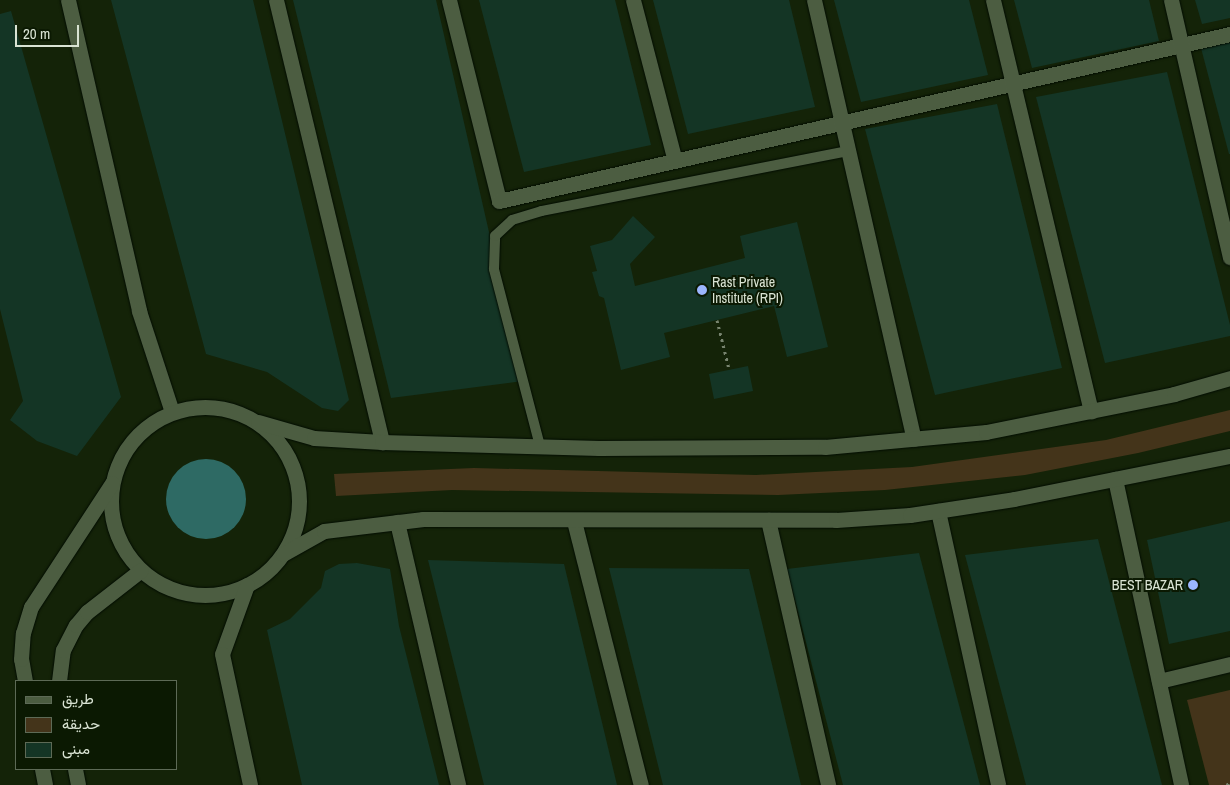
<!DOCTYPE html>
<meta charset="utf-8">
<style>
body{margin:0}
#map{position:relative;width:1230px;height:785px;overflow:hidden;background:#142308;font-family:"Archivo Narrow",Vazirmatn,sans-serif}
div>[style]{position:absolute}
.green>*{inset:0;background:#44341a}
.water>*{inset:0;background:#2e6a64}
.round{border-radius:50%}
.building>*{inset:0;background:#143525}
.path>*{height:3px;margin-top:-1.5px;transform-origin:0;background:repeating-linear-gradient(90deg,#78846f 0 2.5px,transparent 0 6.5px)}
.roads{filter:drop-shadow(0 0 1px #020c00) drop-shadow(0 0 1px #020c00)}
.lane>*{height:10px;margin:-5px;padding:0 5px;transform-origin:5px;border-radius:5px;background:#4c5d41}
.street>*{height:15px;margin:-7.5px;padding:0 7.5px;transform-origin:7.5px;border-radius:7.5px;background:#4c5d41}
.street>.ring{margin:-7.5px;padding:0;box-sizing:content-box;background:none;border:15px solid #4c5d41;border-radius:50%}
.dots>*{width:14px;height:14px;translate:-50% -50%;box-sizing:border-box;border:2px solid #0b1902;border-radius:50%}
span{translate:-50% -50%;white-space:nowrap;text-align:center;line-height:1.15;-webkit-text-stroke:4px #0b1902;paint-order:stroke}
.poi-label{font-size:14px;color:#d9e3d3}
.left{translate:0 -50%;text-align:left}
.right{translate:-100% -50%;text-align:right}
.legend{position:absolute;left:15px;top:680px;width:162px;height:90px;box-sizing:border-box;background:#0b1902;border:1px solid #5d6a56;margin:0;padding:6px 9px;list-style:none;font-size:15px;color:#d9e3d3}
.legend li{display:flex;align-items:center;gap:10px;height:25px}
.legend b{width:25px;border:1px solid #5d6a56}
.scale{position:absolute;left:15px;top:25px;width:64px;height:22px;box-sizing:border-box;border:2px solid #d9e3d3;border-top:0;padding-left:6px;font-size:15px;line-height:18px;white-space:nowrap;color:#d9e3d3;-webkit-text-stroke:4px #0b1902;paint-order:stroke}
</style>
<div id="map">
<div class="green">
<i style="clip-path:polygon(1230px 410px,1230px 431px,1138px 453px,1025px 475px,885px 490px,778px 495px,452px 490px,336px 496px,334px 474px,474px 468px,756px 475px,912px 467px,1106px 440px)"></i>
<i style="clip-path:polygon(1230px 690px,1230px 785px,1209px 785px,1187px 700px)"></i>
</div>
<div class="water">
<i class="round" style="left:166px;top:459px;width:80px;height:80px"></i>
</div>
<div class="building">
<i style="clip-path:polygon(111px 0,253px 0,349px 400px,338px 411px,322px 408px,267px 372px,206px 354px)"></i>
<i style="clip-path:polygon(293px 0,436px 0,523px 381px,391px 398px)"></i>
<i style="clip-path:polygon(479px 0,615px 0,651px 145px,524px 172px)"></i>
<i style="clip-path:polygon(653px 0,789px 0,815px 107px,688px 134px)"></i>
<i style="clip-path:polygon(834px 0,969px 0,988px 75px,861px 102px)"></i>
<i style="clip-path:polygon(1014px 0,1149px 0,1159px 41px,1032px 68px)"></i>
<i style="clip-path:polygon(1195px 0,1230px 0,1230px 18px,1202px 24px)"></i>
<i style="clip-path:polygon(11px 11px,121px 397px,77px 456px,37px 441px,10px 420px,23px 401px,0 309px,0 14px)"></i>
<i style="clip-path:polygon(1230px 42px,1230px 154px,1229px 154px,1201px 48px)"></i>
<i style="clip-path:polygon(1167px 72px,1230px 325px,1230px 336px,1105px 363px,1036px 97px)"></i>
<i style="clip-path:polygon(997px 104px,1062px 368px,935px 395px,865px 129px)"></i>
<i style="clip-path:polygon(633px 216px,655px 237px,630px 264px,635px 286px,745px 258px,740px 236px,797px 222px,828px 347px,787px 357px,774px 306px,664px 333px,670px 357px,621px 370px,604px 298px,599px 296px,592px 272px,597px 271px,590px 246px,612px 240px)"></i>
<i style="clip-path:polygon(748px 366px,753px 391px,714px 399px,709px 374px)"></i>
<i style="clip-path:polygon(1230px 521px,1230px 631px,1169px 644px,1147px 540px)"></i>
<i style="clip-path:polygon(1098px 539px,1162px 785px,1026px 785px,965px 555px)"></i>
<i style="clip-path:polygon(919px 553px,980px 785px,843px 785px,787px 569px)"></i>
<i style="clip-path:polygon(428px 560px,564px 564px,617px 785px,484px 785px)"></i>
<i style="clip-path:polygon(357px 563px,390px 569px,399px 626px,439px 785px,302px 785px,267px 630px,290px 619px,321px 588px,325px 571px,339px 564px)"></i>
<i style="clip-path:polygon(609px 568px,749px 569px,801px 785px,663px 785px)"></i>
</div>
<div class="path">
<i style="left:717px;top:320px;width:50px;rotate:76.2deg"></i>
<i style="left:1227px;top:785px;width:5px;rotate:-53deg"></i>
</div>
<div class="roads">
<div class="lane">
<i style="left:540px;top:446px;width:183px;rotate:-104.6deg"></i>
<i style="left:494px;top:269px;width:33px;rotate:-88deg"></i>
<i style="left:495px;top:236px;width:23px;rotate:-43deg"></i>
<i style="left:512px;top:220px;width:31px;rotate:-17deg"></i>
<i style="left:542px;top:211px;width:312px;rotate:-11.1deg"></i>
</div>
<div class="street">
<i style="left:68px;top:0;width:319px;rotate:77.1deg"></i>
<i style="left:139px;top:311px;width:106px;rotate:71.9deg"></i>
<i style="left:276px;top:0;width:455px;rotate:76.5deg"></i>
<i style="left:449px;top:0;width:207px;rotate:76deg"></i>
<i style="left:499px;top:201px;width:750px;rotate:-12.87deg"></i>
<i style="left:633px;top:0;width:166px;rotate:75.4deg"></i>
<i style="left:814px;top:0;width:450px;rotate:77.2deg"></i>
<i style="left:993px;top:0;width:423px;rotate:76.6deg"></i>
<i style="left:1171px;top:0;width:264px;rotate:77.1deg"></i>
<i class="ring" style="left:111px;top:407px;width:173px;height:173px"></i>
<i style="left:258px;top:422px;width:58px;rotate:15.9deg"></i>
<i style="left:314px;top:438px;width:68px;rotate:3.4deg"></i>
<i style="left:382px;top:442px;width:217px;rotate:1.6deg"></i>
<i style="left:599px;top:448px;width:226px;rotate:-0.3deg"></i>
<i style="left:825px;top:447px;width:162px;rotate:-5.3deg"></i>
<i style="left:986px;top:432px;width:192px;rotate:-11.4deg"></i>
<i style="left:1174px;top:394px;width:58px;rotate:-15.9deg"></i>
<i style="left:1115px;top:479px;width:313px;rotate:77.8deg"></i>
<i style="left:938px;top:511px;width:280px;rotate:77.6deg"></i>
<i style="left:768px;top:520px;width:272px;rotate:77.2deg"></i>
<i style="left:574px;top:521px;width:272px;rotate:75.8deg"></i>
<i style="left:397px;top:522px;width:270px;rotate:76.9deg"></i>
<i style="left:283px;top:554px;width:47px;rotate:-29.3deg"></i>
<i style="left:324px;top:531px;width:100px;rotate:-6.9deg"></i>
<i style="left:423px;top:519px;width:413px;rotate:0.1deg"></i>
<i style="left:836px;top:520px;width:74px;rotate:-3.9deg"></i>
<i style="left:910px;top:515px;width:105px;rotate:-8.7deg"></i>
<i style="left:1014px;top:499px;width:220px;rotate:-11.3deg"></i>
<i style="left:247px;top:585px;width:73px;rotate:109.9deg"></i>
<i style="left:222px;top:654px;width:134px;rotate:77.9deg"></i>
<i style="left:25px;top:681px;width:22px;rotate:-100deg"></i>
<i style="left:21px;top:659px;width:26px;rotate:-86deg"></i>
<i style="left:23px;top:633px;width:27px;rotate:-73deg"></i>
<i style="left:31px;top:607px;width:148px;rotate:-56.8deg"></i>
<i style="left:59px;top:681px;width:31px;rotate:-83deg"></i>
<i style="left:63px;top:650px;width:28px;rotate:-63deg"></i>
<i style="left:76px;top:625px;width:17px;rotate:-50deg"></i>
<i style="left:87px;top:612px;width:68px;rotate:-37.9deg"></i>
<i style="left:1159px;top:681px;width:73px;rotate:-13.5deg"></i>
<i style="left:42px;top:769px;width:16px;rotate:79deg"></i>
<i style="left:75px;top:769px;width:16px;rotate:79deg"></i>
</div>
</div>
<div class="dots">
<i style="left:702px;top:290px;background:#9bb5fd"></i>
<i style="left:1193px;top:585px;background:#9bb5fd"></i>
</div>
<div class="poi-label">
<span class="left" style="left:712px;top:290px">Rast Private<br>Institute (RPI)</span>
<span class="right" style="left:1183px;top:585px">BEST BAZAR</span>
</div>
<ul class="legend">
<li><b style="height:6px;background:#4c5d41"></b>طريق</li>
<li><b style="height:14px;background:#44341a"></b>حديقة</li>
<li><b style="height:14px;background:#143525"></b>مبنى</li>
</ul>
<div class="scale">20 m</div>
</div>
